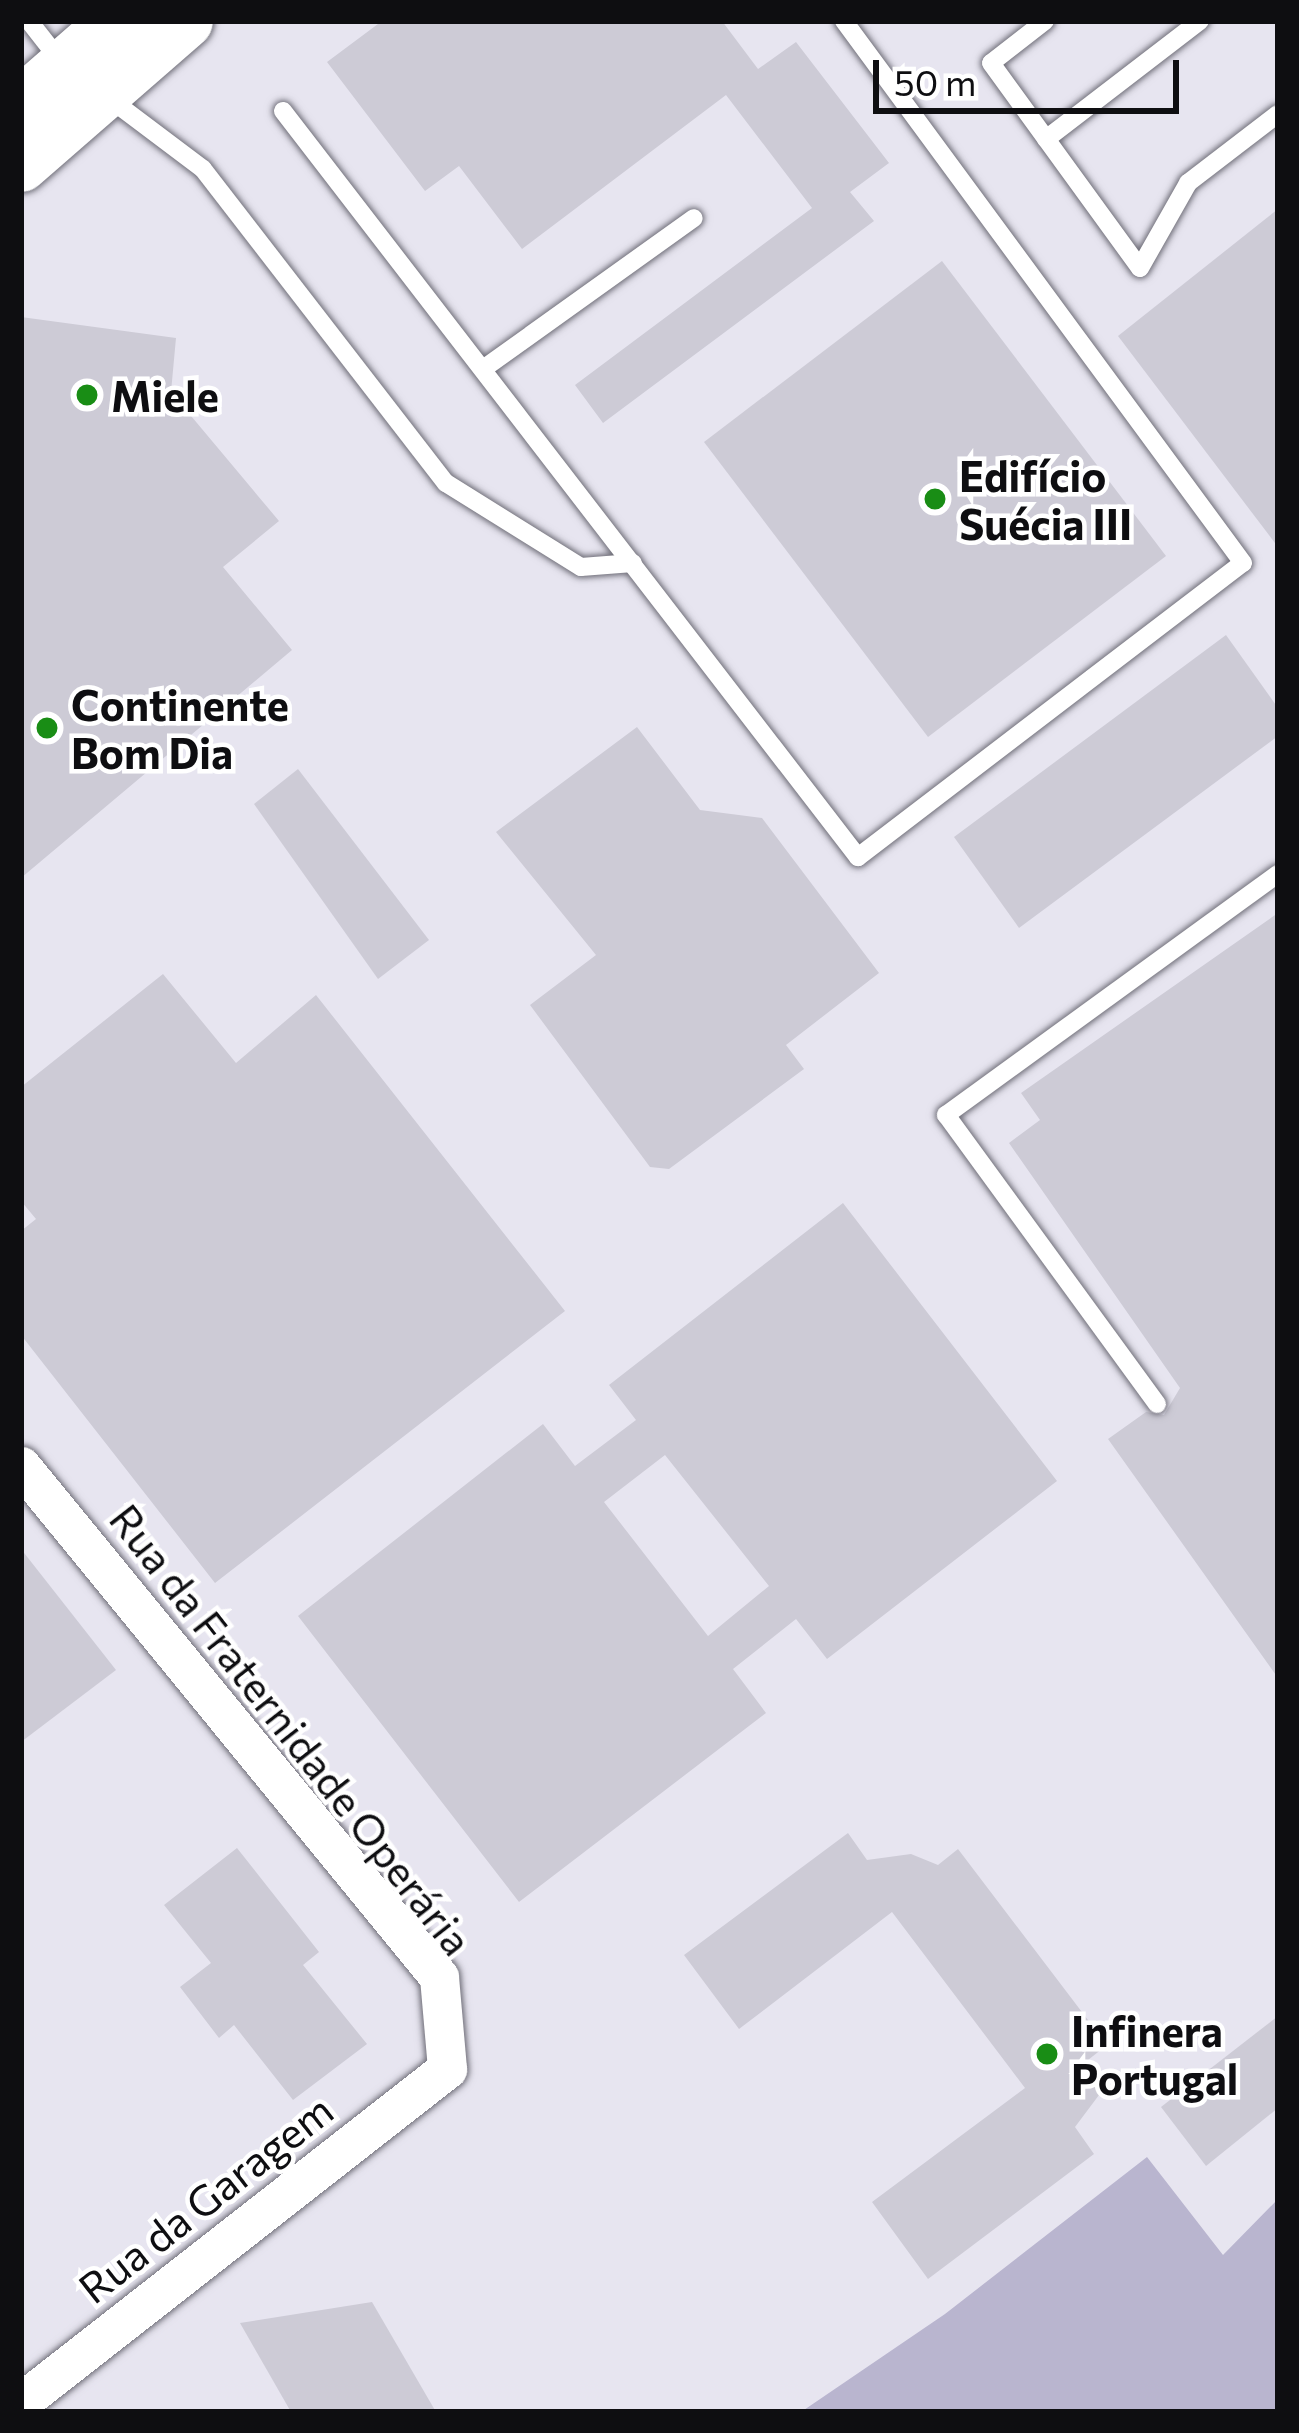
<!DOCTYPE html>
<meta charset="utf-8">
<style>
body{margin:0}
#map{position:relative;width:1299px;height:2433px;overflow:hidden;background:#e7e5f0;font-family:Commissioner,sans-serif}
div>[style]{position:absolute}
.green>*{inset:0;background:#b9b5cf}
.building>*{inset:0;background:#cdcbd6}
.roads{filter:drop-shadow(0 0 3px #706f79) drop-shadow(0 0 3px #706f79)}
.lane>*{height:18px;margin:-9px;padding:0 9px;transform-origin:9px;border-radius:9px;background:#fff}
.street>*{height:39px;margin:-19.5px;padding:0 19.5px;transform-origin:19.5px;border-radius:19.5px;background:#fff}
.secondary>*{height:54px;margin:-27px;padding:0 27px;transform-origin:27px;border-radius:27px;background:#fff}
.dots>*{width:33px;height:33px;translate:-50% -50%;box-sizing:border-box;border:6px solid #fff;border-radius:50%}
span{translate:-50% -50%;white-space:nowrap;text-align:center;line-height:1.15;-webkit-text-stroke:9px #fff;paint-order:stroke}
.poi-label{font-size:42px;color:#0e0e11;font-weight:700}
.left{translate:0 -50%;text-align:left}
.street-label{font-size:42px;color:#0e0e11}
.frame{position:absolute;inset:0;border:24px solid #0e0e11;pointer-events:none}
.scale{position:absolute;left:873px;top:60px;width:306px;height:54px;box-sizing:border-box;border:6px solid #0e0e11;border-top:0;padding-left:15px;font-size:36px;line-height:42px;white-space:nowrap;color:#0e0e11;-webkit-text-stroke:9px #fff;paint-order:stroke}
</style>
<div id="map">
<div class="green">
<i style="clip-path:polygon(1147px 2157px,1223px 2255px,1278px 2199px,1278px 2412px,801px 2412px,945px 2314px)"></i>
</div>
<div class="building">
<i style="clip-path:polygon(382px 21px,722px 21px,758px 69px,796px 42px,889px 163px,850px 192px,874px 221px,603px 423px,575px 385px,812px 208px,726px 95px,522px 249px,459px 166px,425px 191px,327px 62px)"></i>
<i style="clip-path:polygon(1278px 209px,1278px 547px,1118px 336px)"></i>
<i style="clip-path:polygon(942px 261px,1166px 556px,928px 737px,704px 442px)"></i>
<i style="clip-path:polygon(21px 317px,176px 338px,171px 392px,279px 521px,223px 567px,292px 650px,21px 878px)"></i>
<i style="clip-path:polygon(1226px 635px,1278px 708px,1278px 736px,1019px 928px,954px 837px)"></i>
<i style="clip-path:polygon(637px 727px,700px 810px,762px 818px,879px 973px,786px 1045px,804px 1069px,669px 1169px,650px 1167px,530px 1005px,596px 955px,496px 832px)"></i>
<i style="clip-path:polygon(298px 769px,429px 940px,378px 979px,254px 804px)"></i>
<i style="clip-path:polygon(1278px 913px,1278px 1678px,1108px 1439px,1146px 1412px,1164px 1415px,1180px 1388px,1009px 1143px,1040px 1120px,1021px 1093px)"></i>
<i style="clip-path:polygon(163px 974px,236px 1063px,316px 995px,565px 1311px,215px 1583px,21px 1335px,21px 1231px,36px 1219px,21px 1201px,21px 1087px)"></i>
<i style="clip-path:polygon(evenodd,843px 1203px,1057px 1481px,827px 1659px,796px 1619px,733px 1669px,766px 1713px,519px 1902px,298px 1616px,543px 1424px,575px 1466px,636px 1420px,609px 1385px,843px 1203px,665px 1455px,769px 1586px,708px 1636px,604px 1502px,665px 1455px)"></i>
<i style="clip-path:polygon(21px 1549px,116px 1670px,21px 1742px)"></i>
<i style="clip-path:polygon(848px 1833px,867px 1860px,911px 1854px,938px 1865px,958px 1849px,1107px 2045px,1088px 2060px,1099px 2095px,1075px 2127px,1094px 2154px,928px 2279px,872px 2202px,1025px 2088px,892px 1912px,739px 2029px,684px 1955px)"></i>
<i style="clip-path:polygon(237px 1848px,319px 1952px,303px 1965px,367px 2044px,293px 2100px,234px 2025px,219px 2038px,180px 1987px,211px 1963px,164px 1905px)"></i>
<i style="clip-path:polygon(1278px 2016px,1278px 2108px,1206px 2166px,1161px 2107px)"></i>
<i style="clip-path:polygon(372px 2302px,436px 2412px,291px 2412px,240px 2323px)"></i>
</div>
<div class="roads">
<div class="lane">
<i style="left:29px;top:21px;width:52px;rotate:52deg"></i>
<i style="left:1045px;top:21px;width:68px;rotate:142.1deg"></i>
<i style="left:991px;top:63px;width:253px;rotate:54deg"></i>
<i style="left:1140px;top:268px;width:98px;rotate:-60.5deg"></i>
<i style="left:1188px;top:183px;width:113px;rotate:-37.5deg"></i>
<i style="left:110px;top:99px;width:116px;rotate:37deg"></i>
<i style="left:203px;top:169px;width:397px;rotate:52.3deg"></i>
<i style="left:446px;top:483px;width:159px;rotate:31.9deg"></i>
<i style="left:581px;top:567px;width:52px;rotate:-4.4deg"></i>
<i style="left:283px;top:111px;width:942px;rotate:52.38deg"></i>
<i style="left:858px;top:857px;width:484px;rotate:-37.4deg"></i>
<i style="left:1243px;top:563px;width:673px;rotate:-126.36deg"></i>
<i style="left:1046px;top:139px;width:194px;rotate:-37.5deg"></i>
<i style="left:483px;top:369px;width:259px;rotate:-35.6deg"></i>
<i style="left:1157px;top:1404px;width:358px;rotate:-126.1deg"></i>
<i style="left:946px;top:1115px;width:410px;rotate:-36deg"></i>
</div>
<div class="street">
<i style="left:21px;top:1466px;width:660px;rotate:50.72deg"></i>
<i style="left:439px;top:1977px;width:92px;rotate:85deg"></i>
<i style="left:447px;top:2069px;width:541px;rotate:141.99deg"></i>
</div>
<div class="secondary">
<i style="left:21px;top:104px;width:126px;rotate:-41.1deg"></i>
<i style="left:21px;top:165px;width:219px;rotate:-41.1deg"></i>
</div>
</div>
<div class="dots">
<i style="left:87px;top:395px;background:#198d15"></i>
<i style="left:935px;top:499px;background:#198d15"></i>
<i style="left:47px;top:728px;background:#198d15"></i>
<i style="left:1047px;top:2054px;background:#198d15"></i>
</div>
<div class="poi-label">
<span class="left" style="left:111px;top:395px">Miele</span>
<span class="left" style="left:959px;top:499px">Edifício<br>Suécia III</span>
<span class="left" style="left:71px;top:728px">Continente<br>Bom Dia</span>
<span class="left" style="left:1071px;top:2054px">Infinera<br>Portugal</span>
</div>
<div class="street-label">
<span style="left:292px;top:1729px;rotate:52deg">Rua da Fraternidade Operária</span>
<span style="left:205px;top:2198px;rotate:-38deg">Rua da Garagem</span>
</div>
<div class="frame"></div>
<div class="scale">50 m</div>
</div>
